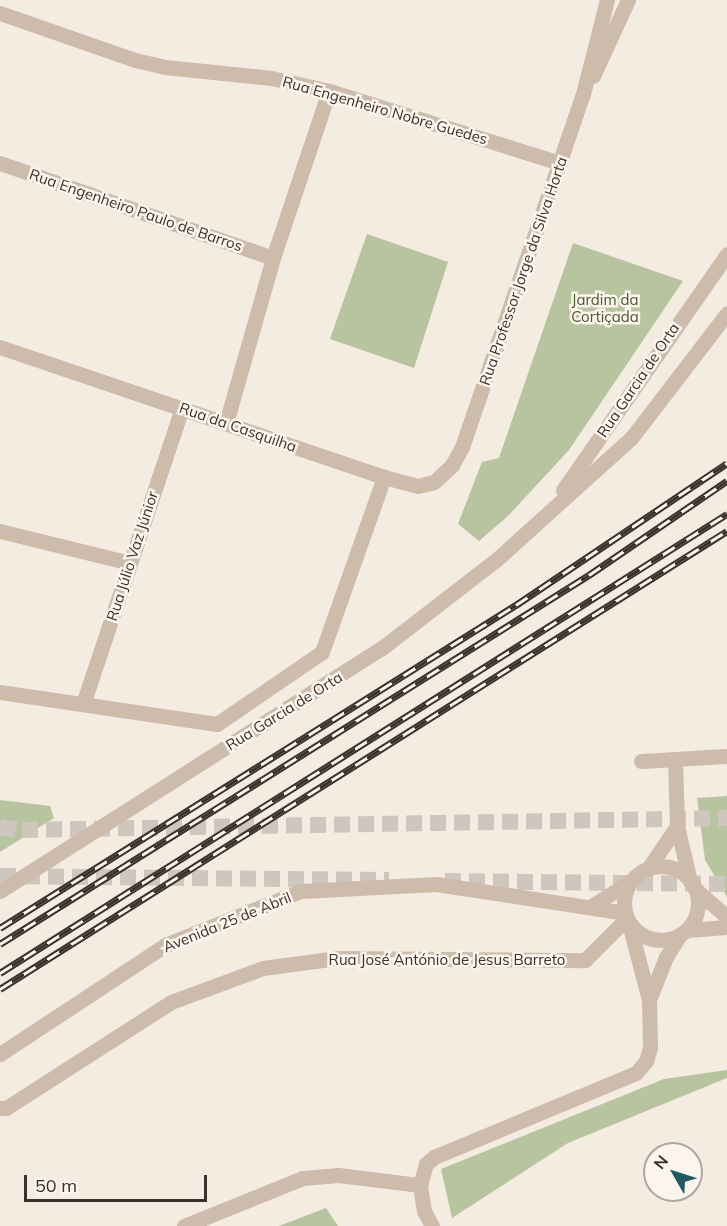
<!DOCTYPE html>
<meta charset="utf-8">
<style>
body{margin:0}
#map{position:relative;width:727px;height:1226px;overflow:hidden;background:#f4ebe1;font-family:Mulish,sans-serif}
div>[style]{position:absolute}
.green>*{inset:0;background:#b8c4a0}
.trunk-tunnel>*{height:16px;margin-top:-8px;transform-origin:0;background:repeating-linear-gradient(90deg,#cfc6bd 0 16px,transparent 0 24px)}
.minor>*{height:15px;margin:-7.5px;padding:0 7.5px;transform-origin:7.5px;border-radius:7.5px;background:#cdbbac}
.tertiary>*{height:15px;margin:-7.5px;padding:0 7.5px;transform-origin:7.5px;border-radius:7.5px;background:#cdbbac}
.tertiary>.ring{margin:-7.5px;padding:0;box-sizing:content-box;background:none;border:15px solid #cdbbac;border-radius:50%}
.rail>*{height:7px;margin-top:-3.5px;transform-origin:0;background:repeating-linear-gradient(90deg,#fbf5ee 0 14px,#3b302b 0 28px);box-sizing:border-box;border-block:2px solid #3b302b}
span{translate:-50% -50%;white-space:nowrap;text-align:center;line-height:1.15;-webkit-text-stroke:5px #fbf5ee;paint-order:stroke}
.street-label{font-size:15px;color:#3b302b}
.park-label{font-size:15px;color:#4a5a2e}
.north{position:absolute;left:643px;top:1142px;width:60px;height:60px;box-sizing:border-box;background:#fbf5ee;border:2px solid #aea6a0;border-radius:50%;rotate:309deg;font-size:16px;font-weight:700;line-height:24px;text-align:center;color:#3b302b}
.north::after{content:'';display:block;margin:auto;width:21px;height:27px;background:#1f5a5e;clip-path:polygon(50% 0,100% 100%,50% 72%,0 100%)}
.scale{position:absolute;left:24px;top:1175px;width:183px;height:27px;box-sizing:border-box;border:3px solid #3b302b;border-top:0;padding-left:8px;font-size:18px;line-height:21px;white-space:nowrap;color:#3b302b;-webkit-text-stroke:4px #fbf5ee;paint-order:stroke}
</style>
<div id="map">
<div class="green">
<i style="clip-path:polygon(367px 234px,448px 262px,414px 368px,330px 339px)"></i>
<i style="clip-path:polygon(573px 243px,683px 281px,569px 450px,508px 516px,479px 541px,458px 524px,482px 462px,499px 458px)"></i>
<i style="clip-path:polygon(727px 796px,727px 897px,705px 860px,697px 798px)"></i>
<i style="clip-path:polygon(0 800px,50px 806px,54px 818px,0 852px)"></i>
<i style="clip-path:polygon(727px 1070px,727px 1078px,568px 1143px,452px 1218px,441px 1169px,664px 1079px)"></i>
<i style="clip-path:polygon(326px 1208px,338px 1226px,279px 1226px)"></i>
</div>
<div class="trunk-tunnel">
<i style="left:0;top:827px;width:22px;rotate:8deg"></i>
<i style="left:22px;top:830px;width:705px;rotate:-0.98deg"></i>
<i style="left:0;top:876px;width:389px;rotate:0.6deg"></i>
<i style="left:445px;top:881px;width:282px;rotate:0.6deg"></i>
</div>
<div class="minor">
<i style="left:0;top:13px;width:143px;rotate:19.2deg"></i>
<i style="left:135px;top:60px;width:31px;rotate:13deg"></i>
<i style="left:165px;top:67px;width:107px;rotate:5.9deg"></i>
<i style="left:271px;top:78px;width:59px;rotate:12.6deg"></i>
<i style="left:329px;top:91px;width:242px;rotate:17.3deg"></i>
<i style="left:593px;top:76px;width:84px;rotate:-65.3deg"></i>
<i style="left:0;top:163px;width:289px;rotate:19.2deg"></i>
<i style="left:0;top:347px;width:405px;rotate:18.7deg"></i>
<i style="left:384px;top:477px;width:35px;rotate:15deg"></i>
<i style="left:418px;top:486px;width:16px;rotate:-14deg"></i>
<i style="left:434px;top:482px;width:25px;rotate:-43deg"></i>
<i style="left:452px;top:465px;width:21px;rotate:-61deg"></i>
<i style="left:462px;top:447px;width:373px;rotate:-71.1deg"></i>
<i style="left:583px;top:94px;width:97px;rotate:-75.7deg"></i>
<i style="left:226px;top:423px;width:172px;rotate:-74.1deg"></i>
<i style="left:273px;top:258px;width:176px;rotate:-71.5deg"></i>
<i style="left:0;top:531px;width:134px;rotate:13.8deg"></i>
<i style="left:0;top:692px;width:219px;rotate:8.4deg"></i>
<i style="left:217px;top:724px;width:127px;rotate:-34.4deg"></i>
<i style="left:322px;top:652px;width:186px;rotate:-70.5deg"></i>
<i style="left:83px;top:704px;width:312px;rotate:-71.5deg"></i>
<i style="left:675px;top:759px;width:67px;rotate:88.3deg"></i>
<i style="left:677px;top:826px;width:57px;rotate:76.7deg"></i>
<i style="left:641px;top:761px;width:86px;rotate:-3.3deg"></i>
<i style="left:648px;top:869px;width:52px;rotate:-56deg"></i>
<i style="left:649px;top:1000px;width:46px;rotate:-68.4deg"></i>
<i style="left:666px;top:957px;width:26px;rotate:-58deg"></i>
<i style="left:0;top:1108px;width:6px"></i>
<i style="left:6px;top:1108px;width:196px;rotate:-32.7deg"></i>
<i style="left:171px;top:1002px;width:98px;rotate:-20.3deg"></i>
<i style="left:263px;top:968px;width:75px;rotate:-7.7deg"></i>
<i style="left:337px;top:958px;width:248px;rotate:0.5deg"></i>
<i style="left:585px;top:960px;width:59px;rotate:-45deg"></i>
<i style="left:184px;top:1226px;width:128px;rotate:-22deg"></i>
<i style="left:303px;top:1178px;width:35px;rotate:-5deg"></i>
<i style="left:338px;top:1175px;width:83px;rotate:7deg"></i>
<i style="left:432px;top:1226px;width:17px;rotate:-118deg"></i>
<i style="left:424px;top:1211px;width:26px;rotate:-99deg"></i>
<i style="left:420px;top:1185px;width:22px;rotate:-74deg"></i>
<i style="left:426px;top:1164px;width:11px;rotate:-41deg"></i>
<i style="left:434px;top:1157px;width:219px;rotate:-22.6deg"></i>
<i style="left:636px;top:1073px;width:16px;rotate:-50deg"></i>
<i style="left:646px;top:1061px;width:14px;rotate:-73deg"></i>
<i style="left:650px;top:1048px;width:48px;rotate:-91.2deg"></i>
<i style="left:649px;top:1000px;width:80px;rotate:-104.6deg"></i>
</div>
<div class="tertiary">
<i style="left:563px;top:490px;width:287px;rotate:-55.2deg"></i>
<i class="ring" style="left:624px;top:866px;width:59px;height:59px"></i>
<i style="left:695px;top:889px;width:43px;rotate:41.2deg"></i>
<i style="left:0;top:891px;width:453px;rotate:-32.5deg"></i>
<i style="left:382px;top:648px;width:144px;rotate:-37.7deg"></i>
<i style="left:496px;top:560px;width:183px;rotate:-42.1deg"></i>
<i style="left:632px;top:437px;width:156px;rotate:-52.5deg"></i>
<i style="left:590px;top:907px;width:49px;rotate:-32.4deg"></i>
<i style="left:687px;top:930px;width:40px;rotate:-4.3deg"></i>
<i style="left:0;top:1054px;width:198px;rotate:-33.4deg"></i>
<i style="left:165px;top:945px;width:146px;rotate:-21.7deg"></i>
<i style="left:301px;top:891px;width:135px;rotate:-3deg"></i>
<i style="left:436px;top:884px;width:191px;rotate:8.7deg"></i>
</div>
<div class="rail">
<i style="left:0;top:928px;width:609px;rotate:-32.05deg"></i>
<i style="left:516px;top:605px;width:254px;rotate:-33.9deg"></i>
<i style="left:0;top:944px;width:695px;rotate:-32.07deg"></i>
<i style="left:589px;top:575px;width:167px;rotate:-34.3deg"></i>
<i style="left:0;top:973px;width:860px;rotate:-32.27deg"></i>
<i style="left:0;top:989px;width:859px;rotate:-32.21deg"></i>
</div>
<div class="street-label">
<span style="left:385px;top:110px;rotate:16deg">Rua Engenheiro Nobre Guedes</span>
<span style="left:136px;top:210px;rotate:19deg">Rua Engenheiro Paulo de Barros</span>
<span style="left:523px;top:271px;rotate:-71deg">Rua Professor Jorge da Silva Horta</span>
<span style="left:638px;top:380px;rotate:-56deg">Rua Garcia de Orta</span>
<span style="left:238px;top:427px;rotate:19deg">Rua da Casquilha</span>
<span style="left:132px;top:556px;rotate:-72deg">Rua Júlio Vaz Júnior</span>
<span style="left:284px;top:711px;rotate:-32deg">Rua Garcia de Orta</span>
<span style="left:227px;top:922px;rotate:-22deg">Avenida 25 de Abril</span>
<span style="left:447px;top:960px">Rua José António de Jesus Barreto</span>
</div>
<div class="park-label">
<span style="left:605px;top:308px">Jardim da<br>Cortiçada</span>
</div>
<div class="north">N</div>
<div class="scale">50 m</div>
</div>
